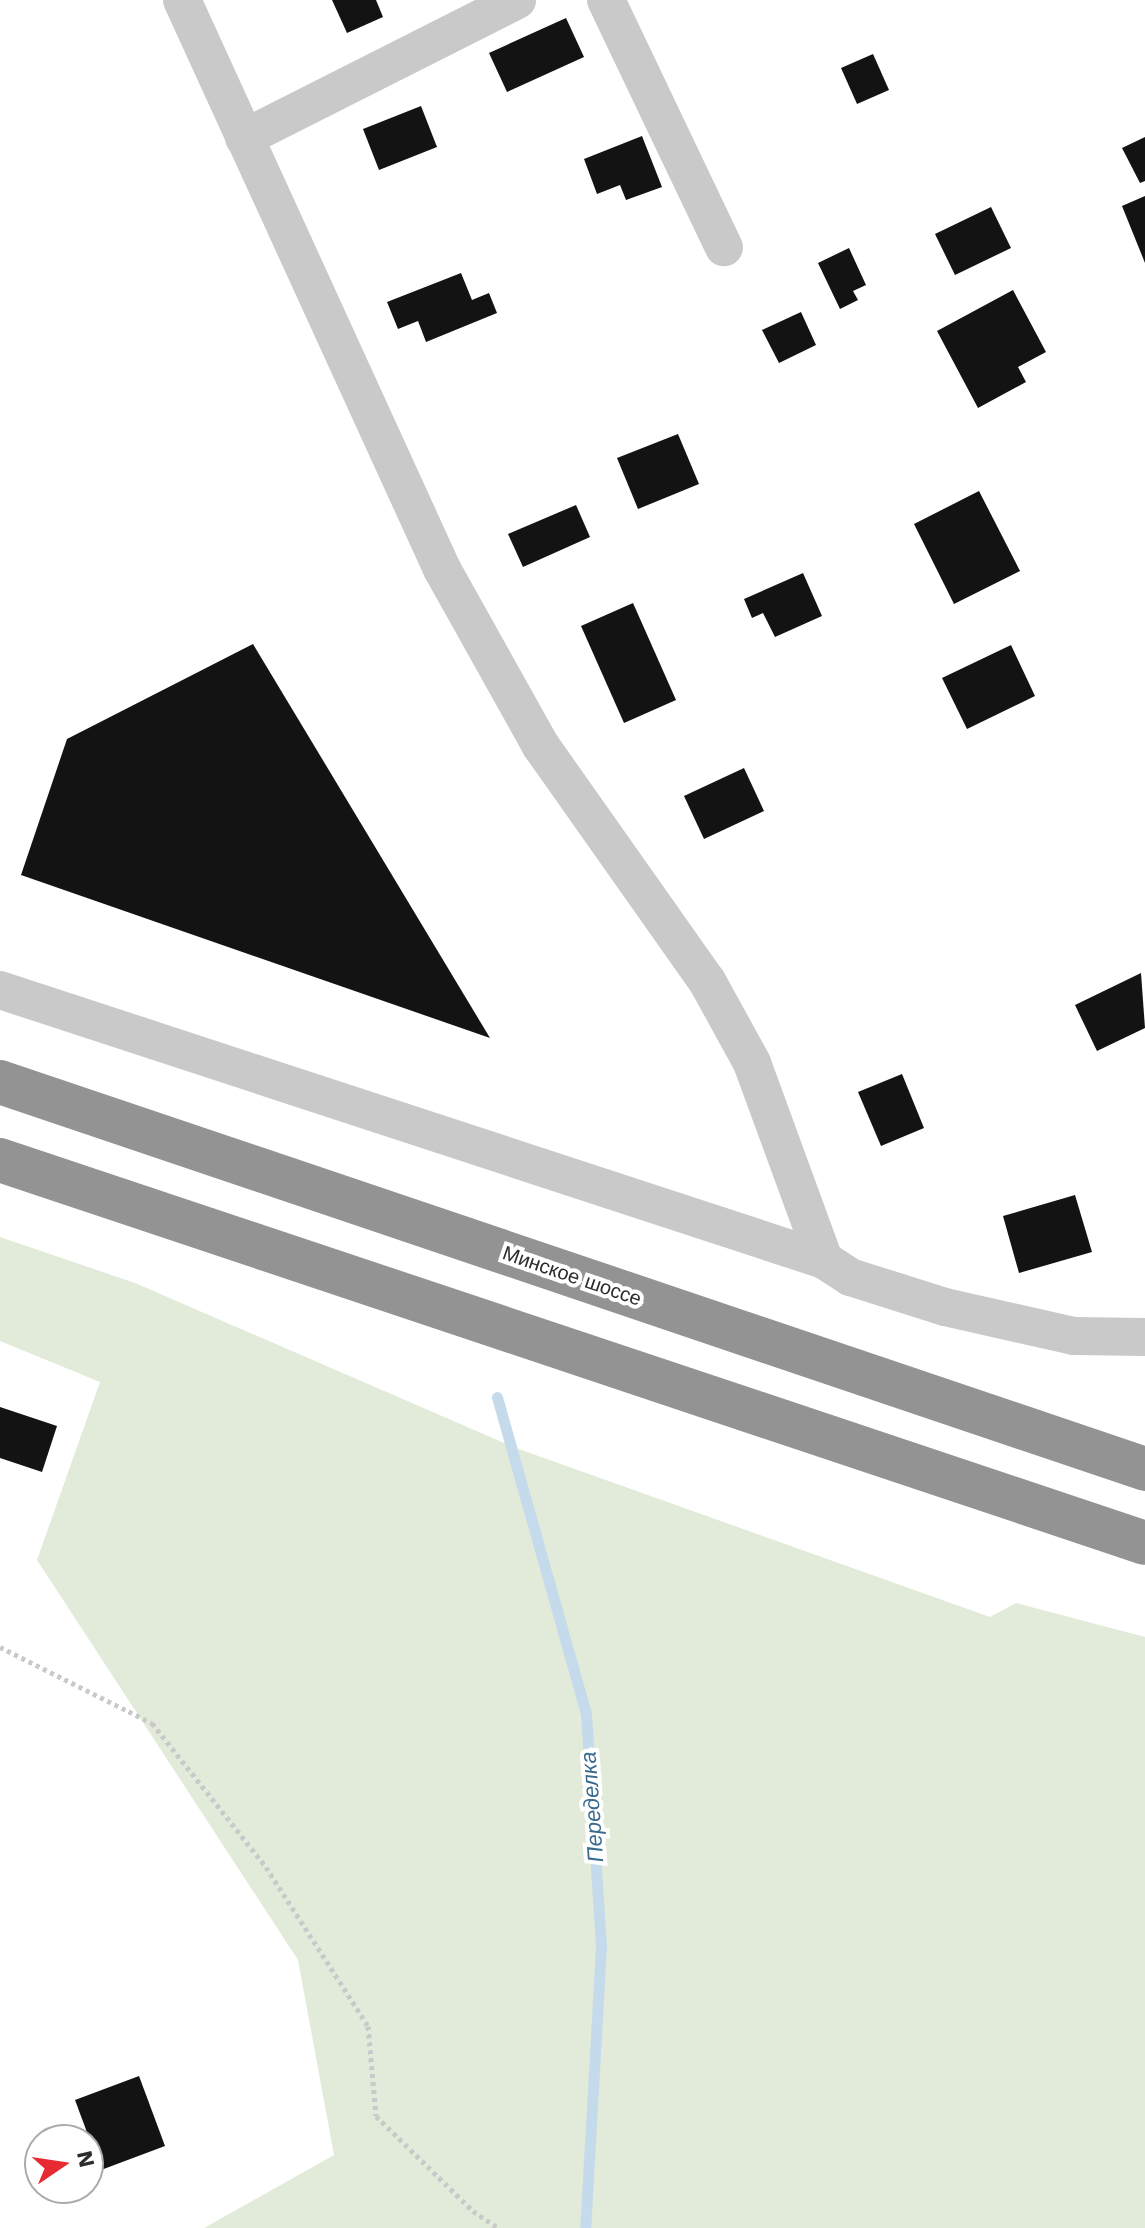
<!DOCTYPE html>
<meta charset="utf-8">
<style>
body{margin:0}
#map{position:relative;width:1145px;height:2228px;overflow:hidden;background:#fff;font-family:"Work Sans",sans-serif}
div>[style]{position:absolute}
.green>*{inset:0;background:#e2ebd9}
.stream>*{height:11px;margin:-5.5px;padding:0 5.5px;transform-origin:5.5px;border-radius:5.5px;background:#c5dbeb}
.building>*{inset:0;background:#131313}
.path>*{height:5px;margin-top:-2.5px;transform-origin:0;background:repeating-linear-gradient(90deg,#c9c9c9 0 4px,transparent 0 8px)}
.minor>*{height:38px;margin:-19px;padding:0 19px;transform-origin:19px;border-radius:19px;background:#c9c9c9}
.highway>*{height:44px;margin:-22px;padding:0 22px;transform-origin:22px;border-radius:22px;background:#939393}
span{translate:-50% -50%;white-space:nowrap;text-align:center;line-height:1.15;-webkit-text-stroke:8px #fff;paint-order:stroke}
.street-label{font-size:20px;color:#2c2c2c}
.water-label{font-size:22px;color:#3a6b8f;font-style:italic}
.north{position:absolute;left:24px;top:2124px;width:80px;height:80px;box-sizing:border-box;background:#fff;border:2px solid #ababab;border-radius:50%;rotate:77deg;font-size:22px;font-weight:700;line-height:32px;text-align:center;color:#2c2c2c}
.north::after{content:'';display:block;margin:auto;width:28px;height:36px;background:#e82a32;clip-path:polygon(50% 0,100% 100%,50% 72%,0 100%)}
</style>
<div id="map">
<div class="green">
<i style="clip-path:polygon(0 1237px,135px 1283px,516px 1448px,990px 1617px,1016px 1603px,1145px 1637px,1145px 2228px,204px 2228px,334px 2155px,298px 1960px,37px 1560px,100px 1382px,0 1341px)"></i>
</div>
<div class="stream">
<i style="left:497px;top:1397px;width:329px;rotate:74.3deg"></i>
<i style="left:586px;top:1714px;width:232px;rotate:86.3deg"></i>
<i style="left:601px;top:1946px;width:282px;rotate:93.2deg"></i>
</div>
<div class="building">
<i style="clip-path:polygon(332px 0,376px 0,383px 17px,347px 33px)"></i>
<i style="clip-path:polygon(566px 18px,584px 57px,507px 92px,489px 53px)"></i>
<i style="clip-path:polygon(873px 54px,889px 90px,857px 104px,841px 68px)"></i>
<i style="clip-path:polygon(421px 106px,437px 147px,379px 170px,363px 129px)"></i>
<i style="clip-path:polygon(642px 136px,662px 187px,626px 200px,620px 185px,597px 194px,584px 159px)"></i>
<i style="clip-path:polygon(1145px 137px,1145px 181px,1140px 183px,1122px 148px)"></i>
<i style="clip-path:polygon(1145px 196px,1145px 263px,1122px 206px)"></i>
<i style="clip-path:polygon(991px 207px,1011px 248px,955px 275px,935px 234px)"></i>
<i style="clip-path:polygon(849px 248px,866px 285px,853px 291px,858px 300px,840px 309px,818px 263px)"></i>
<i style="clip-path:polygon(461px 273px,472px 300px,489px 293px,497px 313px,426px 342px,418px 321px,398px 329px,387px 302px)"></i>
<i style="clip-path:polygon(1013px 290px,1046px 352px,1018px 367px,1026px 382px,978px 408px,937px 331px)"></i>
<i style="clip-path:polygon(801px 312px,816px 345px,779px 363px,762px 330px)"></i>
<i style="clip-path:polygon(678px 434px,699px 484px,638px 509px,617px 458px)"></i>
<i style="clip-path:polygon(979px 491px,1020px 571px,954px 604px,914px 524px)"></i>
<i style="clip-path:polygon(576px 505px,590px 537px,523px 567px,508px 534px)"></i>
<i style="clip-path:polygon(803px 573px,822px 616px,775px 637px,763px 613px,752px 618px,744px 599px)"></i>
<i style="clip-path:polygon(633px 603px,676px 700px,624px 723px,581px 626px)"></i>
<i style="clip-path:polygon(253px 644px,490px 1038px,21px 875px,67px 739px)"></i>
<i style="clip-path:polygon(1011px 645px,1035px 696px,967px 729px,942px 678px)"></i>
<i style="clip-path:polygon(744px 768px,764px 811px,704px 839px,684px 796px)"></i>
<i style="clip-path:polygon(1141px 973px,1145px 1028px,1097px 1051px,1075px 1005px)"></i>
<i style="clip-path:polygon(902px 1074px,924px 1128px,881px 1146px,858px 1092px)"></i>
<i style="clip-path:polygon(1075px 1195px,1092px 1252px,1019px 1273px,1003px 1216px)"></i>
<i style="clip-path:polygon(0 1407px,57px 1426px,42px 1472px,0 1458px)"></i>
<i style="clip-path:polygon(139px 2076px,165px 2146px,101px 2170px,75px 2100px)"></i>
</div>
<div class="path">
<i style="left:0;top:1647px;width:170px;rotate:26.6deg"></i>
<i style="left:152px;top:1723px;width:184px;rotate:51.6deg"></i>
<i style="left:266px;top:1867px;width:189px;rotate:57.3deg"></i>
<i style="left:368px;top:2026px;width:90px;rotate:84.9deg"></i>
<i style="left:376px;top:2116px;width:136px;rotate:44.4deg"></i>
<i style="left:473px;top:2211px;width:30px;rotate:34deg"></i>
</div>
<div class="minor">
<i style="left:182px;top:0;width:626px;rotate:65.44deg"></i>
<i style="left:442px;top:569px;width:203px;rotate:60.8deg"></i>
<i style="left:541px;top:746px;width:288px;rotate:54.8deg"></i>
<i style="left:707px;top:981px;width:94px;rotate:61.2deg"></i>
<i style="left:752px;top:1063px;width:210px;rotate:69.9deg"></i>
<i style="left:606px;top:0;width:274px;rotate:64.5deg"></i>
<i style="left:244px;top:138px;width:306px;rotate:-26.8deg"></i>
<i style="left:0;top:990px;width:867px;rotate:18.14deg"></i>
<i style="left:824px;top:1260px;width:31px;rotate:33deg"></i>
<i style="left:850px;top:1277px;width:100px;rotate:17.5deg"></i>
<i style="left:945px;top:1307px;width:132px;rotate:12.7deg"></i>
<i style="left:1074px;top:1336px;width:71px;rotate:0.8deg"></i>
</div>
<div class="highway">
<i style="left:0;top:1082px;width:1209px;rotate:18.67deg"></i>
<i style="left:0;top:1160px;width:1207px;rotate:18.49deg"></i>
</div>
<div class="street-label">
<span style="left:572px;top:1276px;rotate:19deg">Минское шоссе</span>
</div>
<div class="water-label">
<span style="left:592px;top:1807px;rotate:-94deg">Переделка</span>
</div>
<div class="north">N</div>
</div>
